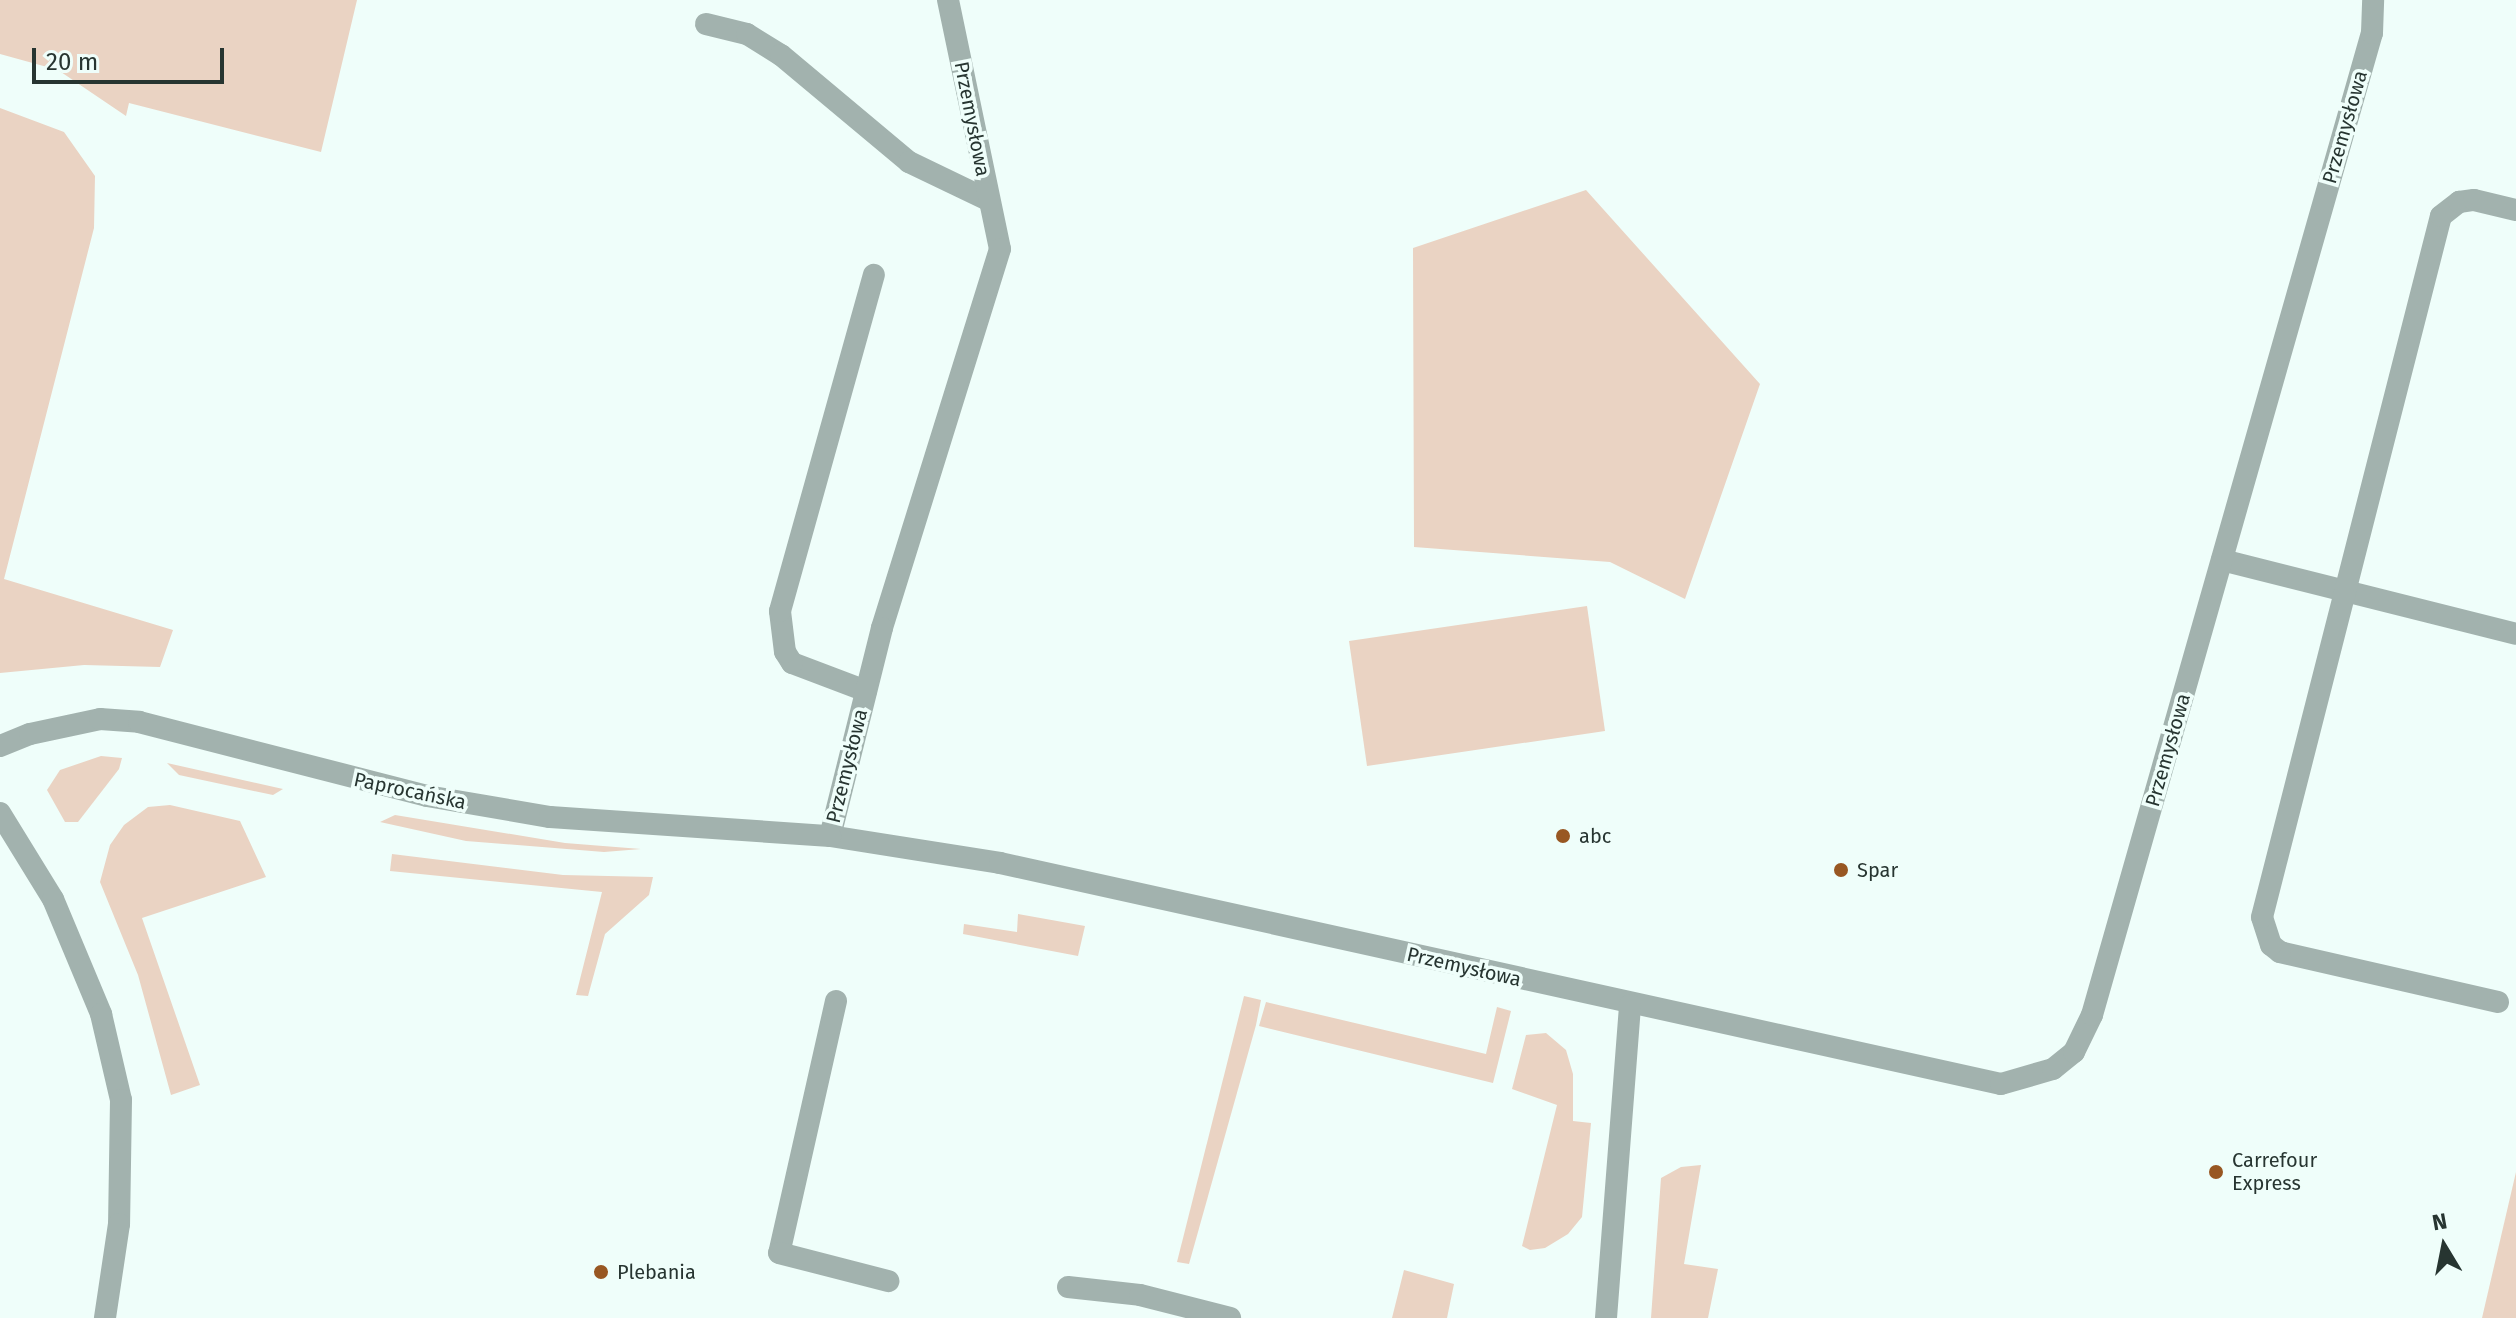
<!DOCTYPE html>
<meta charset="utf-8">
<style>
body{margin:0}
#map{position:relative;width:2516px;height:1318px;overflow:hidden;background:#effefa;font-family:"Fira Sans",sans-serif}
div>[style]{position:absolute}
.green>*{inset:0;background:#ead3c3}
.service>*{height:22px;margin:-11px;padding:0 11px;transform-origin:11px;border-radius:11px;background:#a2b2ae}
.minor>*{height:22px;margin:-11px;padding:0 11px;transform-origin:11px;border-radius:11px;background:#a2b2ae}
.dots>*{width:22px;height:22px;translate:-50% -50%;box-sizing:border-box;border:4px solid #effefa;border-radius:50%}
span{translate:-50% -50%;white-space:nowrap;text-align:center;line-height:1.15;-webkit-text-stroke:7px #effefa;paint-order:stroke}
.street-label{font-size:20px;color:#273531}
.poi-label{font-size:20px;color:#273531}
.left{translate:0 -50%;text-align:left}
.north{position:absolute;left:2404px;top:1206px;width:80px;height:80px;-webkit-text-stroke:6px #effefa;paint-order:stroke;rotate:350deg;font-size:22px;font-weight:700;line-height:32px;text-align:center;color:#273531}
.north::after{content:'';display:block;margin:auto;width:28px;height:36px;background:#273531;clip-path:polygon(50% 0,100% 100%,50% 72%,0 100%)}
.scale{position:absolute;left:32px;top:48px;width:192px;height:36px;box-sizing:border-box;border:4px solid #273531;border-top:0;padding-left:10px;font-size:24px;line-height:28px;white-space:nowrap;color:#273531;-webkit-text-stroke:6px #effefa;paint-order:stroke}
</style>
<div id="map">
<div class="green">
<i style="clip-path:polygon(0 0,357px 0,321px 152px,129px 103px,126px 116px,58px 70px,0 54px)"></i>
<i style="clip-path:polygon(0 108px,64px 132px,95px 176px,94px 228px,4px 579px,173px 630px,160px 667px,84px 665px,0 673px)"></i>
<i style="clip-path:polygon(1586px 190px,1760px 384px,1685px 599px,1610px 562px,1414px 547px,1413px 248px)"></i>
<i style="clip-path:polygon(1587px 606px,1605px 731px,1367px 766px,1349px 641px)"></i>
<i style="clip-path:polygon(101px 756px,122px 758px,119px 769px,78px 822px,65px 822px,47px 790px,60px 770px)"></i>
<i style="clip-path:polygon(167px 763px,283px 789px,273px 795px,179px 775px)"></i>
<i style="clip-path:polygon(170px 805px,240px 821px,266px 877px,142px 918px,200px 1085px,171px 1095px,138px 975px,100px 882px,110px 845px,124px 825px,148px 807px)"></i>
<i style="clip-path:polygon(395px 815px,565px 843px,641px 849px,604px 852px,466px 841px,380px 822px)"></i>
<i style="clip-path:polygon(392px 854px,563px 875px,653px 877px,649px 895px,605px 934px,588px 996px,576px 995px,602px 892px,390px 871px)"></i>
<i style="clip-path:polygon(1018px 914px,1085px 926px,1078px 956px,963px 934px,964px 924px,1017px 932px)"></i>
<i style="clip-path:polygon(1244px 996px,1261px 1000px,1256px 1025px,1189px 1264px,1177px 1262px)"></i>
<i style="clip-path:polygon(1266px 1002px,1486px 1054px,1497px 1007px,1511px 1011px,1493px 1083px,1259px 1026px)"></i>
<i style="clip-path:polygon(1546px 1033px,1566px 1050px,1573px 1074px,1573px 1121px,1591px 1123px,1582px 1217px,1568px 1234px,1545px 1248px,1530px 1250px,1522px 1246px,1557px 1105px,1512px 1089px,1526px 1035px)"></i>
<i style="clip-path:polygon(1701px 1165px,1684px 1264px,1718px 1269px,1708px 1318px,1651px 1318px,1661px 1178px,1681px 1167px)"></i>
<i style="clip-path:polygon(2516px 1172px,2516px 1318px,2482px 1318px)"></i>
<i style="clip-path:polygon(1404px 1270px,1454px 1284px,1447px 1318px,1392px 1318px)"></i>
</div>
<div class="service">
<i style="left:706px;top:24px;width:42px;rotate:13.7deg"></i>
<i style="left:747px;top:34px;width:40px;rotate:32deg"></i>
<i style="left:781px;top:55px;width:167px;rotate:39.9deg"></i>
<i style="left:909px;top:162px;width:88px;rotate:25.7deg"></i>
<i style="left:2222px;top:560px;width:303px;rotate:14.1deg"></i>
<i style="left:866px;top:691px;width:79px;rotate:-159.3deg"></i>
<i style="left:792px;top:663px;width:13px;rotate:-122deg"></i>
<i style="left:785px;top:652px;width:41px;rotate:-97deg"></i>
<i style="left:780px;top:611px;width:349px;rotate:-74.4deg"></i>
<i style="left:836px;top:1001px;width:258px;rotate:102.7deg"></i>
<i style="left:779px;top:1253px;width:113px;rotate:14.4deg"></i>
<i style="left:2498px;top:1002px;width:224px;rotate:-167.1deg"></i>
<i style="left:2280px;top:952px;width:11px;rotate:-142deg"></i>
<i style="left:2271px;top:945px;width:29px;rotate:-108deg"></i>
<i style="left:2262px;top:917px;width:723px;rotate:-75.68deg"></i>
<i style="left:2441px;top:216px;width:23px;rotate:-38deg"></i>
<i style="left:2459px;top:202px;width:15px;rotate:-8deg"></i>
<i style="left:2474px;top:200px;width:43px;rotate:13.4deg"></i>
<i style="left:1068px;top:1287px;width:72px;rotate:6.3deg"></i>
<i style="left:1140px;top:1295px;width:93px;rotate:14.3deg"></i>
</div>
<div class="minor">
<i style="left:948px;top:0;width:254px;rotate:78.2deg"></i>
<i style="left:1000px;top:249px;width:397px;rotate:107.3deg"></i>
<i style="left:882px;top:628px;width:214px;rotate:104deg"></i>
<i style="left:830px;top:836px;width:172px;rotate:9deg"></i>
<i style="left:1000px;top:863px;width:1025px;rotate:12.45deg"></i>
<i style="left:2001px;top:1084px;width:54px;rotate:-16.1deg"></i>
<i style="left:2053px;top:1069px;width:27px;rotate:-39deg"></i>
<i style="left:2074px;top:1052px;width:41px;rotate:-64.1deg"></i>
<i style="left:2092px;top:1015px;width:1021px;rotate:-74.09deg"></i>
<i style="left:2372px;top:33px;width:33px;rotate:-88deg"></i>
<i style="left:0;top:746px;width:32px;rotate:-22deg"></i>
<i style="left:30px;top:734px;width:72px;rotate:-12.1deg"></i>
<i style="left:100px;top:719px;width:39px;rotate:4deg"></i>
<i style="left:139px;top:722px;width:297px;rotate:14.4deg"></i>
<i style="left:427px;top:796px;width:125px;rotate:9.7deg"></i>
<i style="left:550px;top:817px;width:281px;rotate:3.9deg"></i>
<i style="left:0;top:813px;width:101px;rotate:58.4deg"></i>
<i style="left:53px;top:899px;width:125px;rotate:67.3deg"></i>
<i style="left:101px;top:1014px;width:88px;rotate:76.9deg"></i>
<i style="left:121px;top:1100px;width:124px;rotate:90.9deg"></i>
<i style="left:119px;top:1224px;width:95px;rotate:98.5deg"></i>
<i style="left:1606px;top:1318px;width:314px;rotate:-85.6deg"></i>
</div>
<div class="dots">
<i style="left:1563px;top:836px;background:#985722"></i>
<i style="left:1841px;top:870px;background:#985722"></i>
<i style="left:2216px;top:1172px;background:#985722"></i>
<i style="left:601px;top:1272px;background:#985722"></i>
</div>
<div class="street-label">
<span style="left:972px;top:119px;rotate:79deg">Przemysłowa</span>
<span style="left:2345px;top:127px;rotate:-74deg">Przemysłowa</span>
<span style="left:2168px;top:750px;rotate:-74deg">Przemysłowa</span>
<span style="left:847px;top:766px;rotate:-76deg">Przemysłowa</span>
<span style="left:410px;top:791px;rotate:12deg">Paprocańska</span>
<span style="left:1464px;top:967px;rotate:13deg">Przemysłowa</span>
</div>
<div class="poi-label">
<span class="left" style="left:1579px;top:836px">abc</span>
<span class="left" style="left:1857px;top:870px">Spar</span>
<span class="left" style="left:2232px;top:1172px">Carrefour<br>Express</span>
<span class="left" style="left:617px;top:1272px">Plebania</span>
</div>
<div class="north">N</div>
<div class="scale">20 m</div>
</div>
